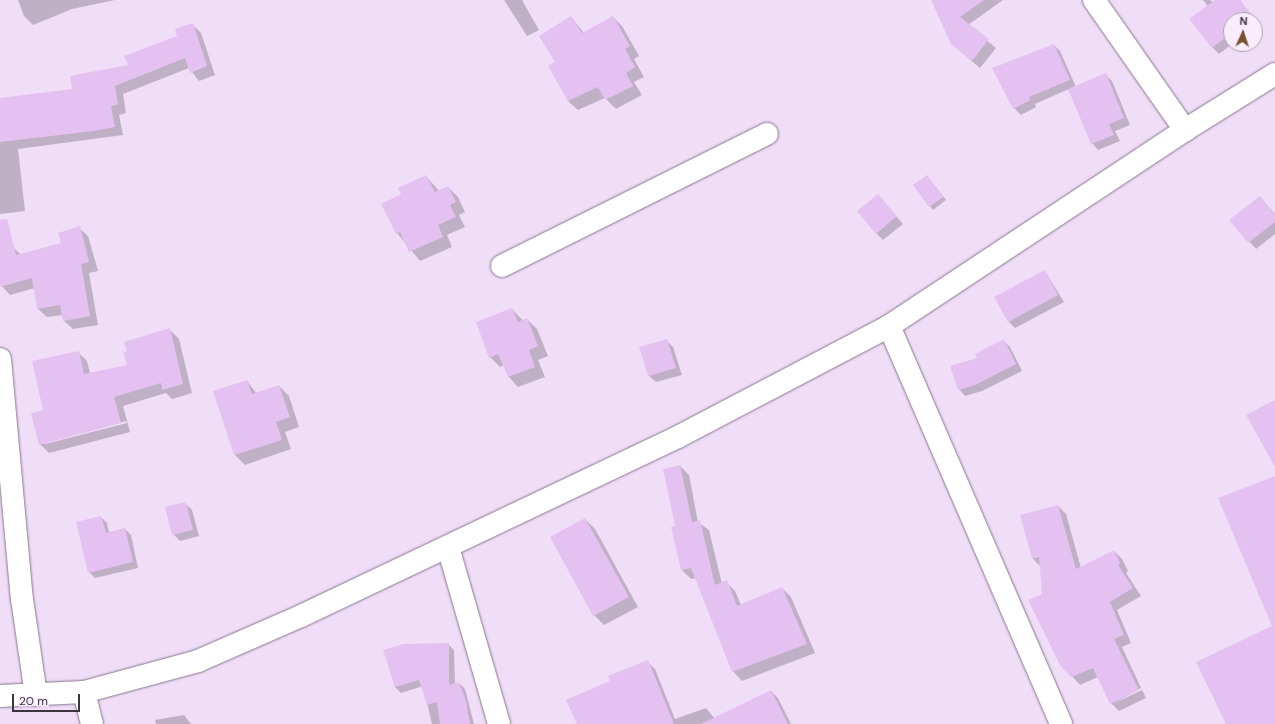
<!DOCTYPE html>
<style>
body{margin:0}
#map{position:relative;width:1275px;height:724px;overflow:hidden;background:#f0ddf7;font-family:"DM Sans",sans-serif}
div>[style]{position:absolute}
.shadow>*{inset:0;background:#0003}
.building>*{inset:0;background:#e5c1f2}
.roads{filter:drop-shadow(0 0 1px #87768e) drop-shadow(0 0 1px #87768e)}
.minor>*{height:22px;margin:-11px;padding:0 11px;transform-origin:11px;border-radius:11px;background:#fff}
span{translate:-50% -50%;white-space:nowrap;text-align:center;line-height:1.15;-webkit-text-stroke:3px #f9edfd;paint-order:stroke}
.north{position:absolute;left:1223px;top:12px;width:40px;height:40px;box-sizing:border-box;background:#f9edfd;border:1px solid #ada3b1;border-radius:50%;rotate:3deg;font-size:11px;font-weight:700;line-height:16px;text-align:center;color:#3c343e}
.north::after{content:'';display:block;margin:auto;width:14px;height:18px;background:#77532d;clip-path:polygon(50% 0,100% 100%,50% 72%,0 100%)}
.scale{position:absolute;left:12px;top:694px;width:68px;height:18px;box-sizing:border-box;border:2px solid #3c343e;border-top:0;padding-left:5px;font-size:12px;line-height:14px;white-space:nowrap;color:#3c343e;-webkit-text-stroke:3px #f9edfd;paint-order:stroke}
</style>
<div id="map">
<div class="shadow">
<i style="clip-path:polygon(18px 0,115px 0,72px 9px,33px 25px,24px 16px)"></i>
<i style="clip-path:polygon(504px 0,522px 0,539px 30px,527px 36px)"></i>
<i style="clip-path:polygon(932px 0,1003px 0,968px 25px,996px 48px,980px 68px,953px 45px)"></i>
<i style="clip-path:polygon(1203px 0,1210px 0,1216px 5px,1225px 0,1240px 0,1254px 20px,1231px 20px,1232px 44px,1219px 54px,1212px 47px,1210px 9px)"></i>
<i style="clip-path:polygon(571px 17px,584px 33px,613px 17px,622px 26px,639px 56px,634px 59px,644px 77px,634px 82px,642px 95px,616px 109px,605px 98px,578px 110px,568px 101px,556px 63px)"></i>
<i style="clip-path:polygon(192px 24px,201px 33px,215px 75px,199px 81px,189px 68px,123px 94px,126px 113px,119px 115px,123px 135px,18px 149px,25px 211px,0 214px,0 99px,73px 90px,129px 66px,178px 36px)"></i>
<i style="clip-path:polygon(1255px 35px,1258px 38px,1255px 40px)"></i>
<i style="clip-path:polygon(1238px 44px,1250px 44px,1243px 49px)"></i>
<i style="clip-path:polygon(1054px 45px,1060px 51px,1076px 87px,1105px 74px,1112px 81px,1130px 125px,1115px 131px,1120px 141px,1098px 150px,1092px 143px,1069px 89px,1035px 104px,1036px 107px,1021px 115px,1014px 108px)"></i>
<i style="clip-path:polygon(426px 176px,439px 191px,448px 187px,458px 197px,465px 212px,459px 215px,465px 227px,447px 235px,452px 247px,420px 261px,397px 233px,403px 195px)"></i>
<i style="clip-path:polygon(927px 176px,946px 200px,933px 210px,930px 206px)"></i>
<i style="clip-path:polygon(878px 195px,903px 224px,883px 240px,876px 233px)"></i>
<i style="clip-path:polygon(1260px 197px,1275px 214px,1275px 234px,1256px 249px,1231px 220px)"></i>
<i style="clip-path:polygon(79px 228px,88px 236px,98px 271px,89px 273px,98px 325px,73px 329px,64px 321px,63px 315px,47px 317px,38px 309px,35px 288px,10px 295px,2px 286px,0 251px,13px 247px,21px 255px,63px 244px)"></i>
<i style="clip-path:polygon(1045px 271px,1064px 302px,1015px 328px,1009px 322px)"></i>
<i style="clip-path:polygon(512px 309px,523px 321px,527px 319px,537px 329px,548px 356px,538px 360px,545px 377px,518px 387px,509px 377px,504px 365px,500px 367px,490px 357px)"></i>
<i style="clip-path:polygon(evenodd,170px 330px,179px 339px,192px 393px,172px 399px,166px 393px,123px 406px,130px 432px,49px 453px,40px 444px,45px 411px,78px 352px,87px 361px,90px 373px,128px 366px,170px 330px,126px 421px,127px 423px,45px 444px,45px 442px,126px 421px)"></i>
<i style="clip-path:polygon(666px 340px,673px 347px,682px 375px,656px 382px,649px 376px)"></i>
<i style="clip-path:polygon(1003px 340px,1010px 347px,1022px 371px,982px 391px,965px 396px,959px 389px,978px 359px)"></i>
<i style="clip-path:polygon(247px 381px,257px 394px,279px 386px,289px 396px,299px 427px,285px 432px,291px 449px,245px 465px,235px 455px)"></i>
<i style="clip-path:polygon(680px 466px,689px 475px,698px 522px,709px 530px,722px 584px,726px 582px,735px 591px,741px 605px,782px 588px,791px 597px,815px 653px,742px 681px,733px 671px,696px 578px,691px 579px,682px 570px,676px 527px)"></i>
<i style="clip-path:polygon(185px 503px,192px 510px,199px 536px,180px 541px,173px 534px)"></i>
<i style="clip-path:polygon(1058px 506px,1066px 514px,1081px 568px,1114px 551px,1122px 559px,1128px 571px,1126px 573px,1141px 596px,1117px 610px,1131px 643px,1122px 647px,1141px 688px,1113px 704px,1142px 690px,1146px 698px,1119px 711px,1111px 703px,1098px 677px,1080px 685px,1061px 664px,1043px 594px,1041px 567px,1033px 559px,1021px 515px)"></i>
<i style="clip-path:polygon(101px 517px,107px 523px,109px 533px,125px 529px,131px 535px,138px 568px,95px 578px,89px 572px)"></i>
<i style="clip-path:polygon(585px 519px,595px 529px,638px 607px,604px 625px,594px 615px)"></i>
<i style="clip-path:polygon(448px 644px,454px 650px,455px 684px,459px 683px,465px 689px,474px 724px,432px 724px,423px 686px,401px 693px,395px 687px,385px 651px)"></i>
<i style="clip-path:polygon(648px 662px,655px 669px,675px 719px,706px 708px,715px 719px,771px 691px,778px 698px,791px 724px,578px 724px,611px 682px)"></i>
<i style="clip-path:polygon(184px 715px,191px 724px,156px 724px,155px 720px)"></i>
</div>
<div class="building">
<i style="clip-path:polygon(931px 0,984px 0,960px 17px,989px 39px,972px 61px,951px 44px)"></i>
<i style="clip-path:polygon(1215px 0,1240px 0,1256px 20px,1231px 20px,1231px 33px,1212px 48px,1189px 19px)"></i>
<i style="clip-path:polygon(571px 16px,582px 33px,613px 16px,630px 46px,625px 49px,635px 67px,626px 73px,633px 86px,605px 100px,598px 87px,568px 101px,548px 66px,555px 62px,539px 36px)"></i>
<i style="clip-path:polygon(193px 23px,207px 66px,190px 73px,185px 58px,115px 86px,118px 105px,111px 106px,115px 127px,94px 131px,0 142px,0 98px,72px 89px,70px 76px,128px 65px,124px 56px,177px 36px,175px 29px)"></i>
<i style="clip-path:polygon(1054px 44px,1070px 80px,1029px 97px,1030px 100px,1013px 109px,992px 68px)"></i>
<i style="clip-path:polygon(1106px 73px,1124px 118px,1109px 124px,1114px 135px,1091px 144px,1068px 89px)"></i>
<i style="clip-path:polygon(426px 175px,435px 192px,448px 186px,456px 202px,450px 205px,456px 217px,438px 225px,443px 237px,409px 252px,400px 232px,396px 234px,381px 204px,401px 194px,398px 188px)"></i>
<i style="clip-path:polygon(927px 175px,943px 197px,929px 207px,913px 185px)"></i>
<i style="clip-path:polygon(878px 194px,897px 216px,876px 234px,857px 211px)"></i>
<i style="clip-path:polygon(1260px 196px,1275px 215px,1275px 222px,1248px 243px,1229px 220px)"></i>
<i style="clip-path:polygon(7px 219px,16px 255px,61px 243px,58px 233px,80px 226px,89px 262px,81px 264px,90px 316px,63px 321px,60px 305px,37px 309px,32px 278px,0 287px,0 220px)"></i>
<i style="clip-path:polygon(1045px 270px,1058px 295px,1008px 322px,994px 297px)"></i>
<i style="clip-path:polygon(512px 308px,518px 322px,527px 318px,538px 346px,529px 350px,535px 367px,508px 377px,498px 354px,489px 358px,476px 322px)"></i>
<i style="clip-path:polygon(170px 328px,183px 384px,162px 390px,161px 383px,114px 397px,121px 423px,39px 445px,31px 413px,43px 410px,32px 361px,79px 351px,84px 374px,127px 365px,123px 352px,127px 351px,124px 342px)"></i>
<i style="clip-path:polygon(667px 339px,676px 368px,648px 376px,639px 347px)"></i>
<i style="clip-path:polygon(1004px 339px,1016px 364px,975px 385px,958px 390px,950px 366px,977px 358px,975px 354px)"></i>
<i style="clip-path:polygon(247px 380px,252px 394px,279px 385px,290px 417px,276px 422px,282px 440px,234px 455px,213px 391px)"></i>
<i style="clip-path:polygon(1275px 400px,1275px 467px,1246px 415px)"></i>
<i style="clip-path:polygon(680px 465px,692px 522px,700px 520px,715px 585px,727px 580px,737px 606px,782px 587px,807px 644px,732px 672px,691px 568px,681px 570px,671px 527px,675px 526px,663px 469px)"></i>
<i style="clip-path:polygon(1275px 476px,1275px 724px,1226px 724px,1196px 662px,1272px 626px,1218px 498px)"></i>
<i style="clip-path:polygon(186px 502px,193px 530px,172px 535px,165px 507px)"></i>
<i style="clip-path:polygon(1058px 505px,1076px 569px,1114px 550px,1120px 563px,1118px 565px,1133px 588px,1110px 602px,1124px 635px,1114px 639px,1139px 690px,1110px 704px,1093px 668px,1071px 677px,1060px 665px,1028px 600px,1042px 594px,1039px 557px,1032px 559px,1020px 515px)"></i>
<i style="clip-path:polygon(101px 516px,106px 533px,125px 528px,133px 562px,88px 573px,76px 522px)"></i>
<i style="clip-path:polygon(585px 518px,629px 597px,593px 616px,550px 537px)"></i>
<i style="clip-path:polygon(449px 643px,449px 685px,459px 682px,466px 701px,470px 724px,440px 724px,437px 702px,427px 705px,419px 680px,395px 687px,383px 650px,404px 644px)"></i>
<i style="clip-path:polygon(648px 660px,674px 724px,577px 724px,566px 700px,610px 681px,608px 676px)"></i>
<i style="clip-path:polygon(771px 690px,788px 724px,701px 724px)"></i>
</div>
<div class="roads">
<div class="minor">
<i style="left:1094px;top:0;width:159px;rotate:55deg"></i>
<i style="left:502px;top:266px;width:296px;rotate:-26.5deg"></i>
<i style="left:889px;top:326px;width:434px;rotate:66.6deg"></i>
<i style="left:0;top:359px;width:241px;rotate:84.8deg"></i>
<i style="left:22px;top:599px;width:97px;rotate:81.7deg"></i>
<i style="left:448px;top:547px;width:184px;rotate:73.9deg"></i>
<i style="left:84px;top:692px;width:33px;rotate:76deg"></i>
<i style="left:0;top:696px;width:84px;rotate:-2.7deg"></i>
<i style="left:84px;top:692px;width:118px;rotate:-15.2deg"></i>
<i style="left:198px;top:661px;width:112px;rotate:-23.6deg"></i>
<i style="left:301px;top:616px;width:417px;rotate:-25.4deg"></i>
<i style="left:678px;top:437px;width:238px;rotate:-27.7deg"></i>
<i style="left:889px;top:326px;width:355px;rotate:-33.5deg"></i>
<i style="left:1185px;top:130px;width:106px;rotate:-31.9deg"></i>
</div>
</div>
<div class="north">N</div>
<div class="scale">20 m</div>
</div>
